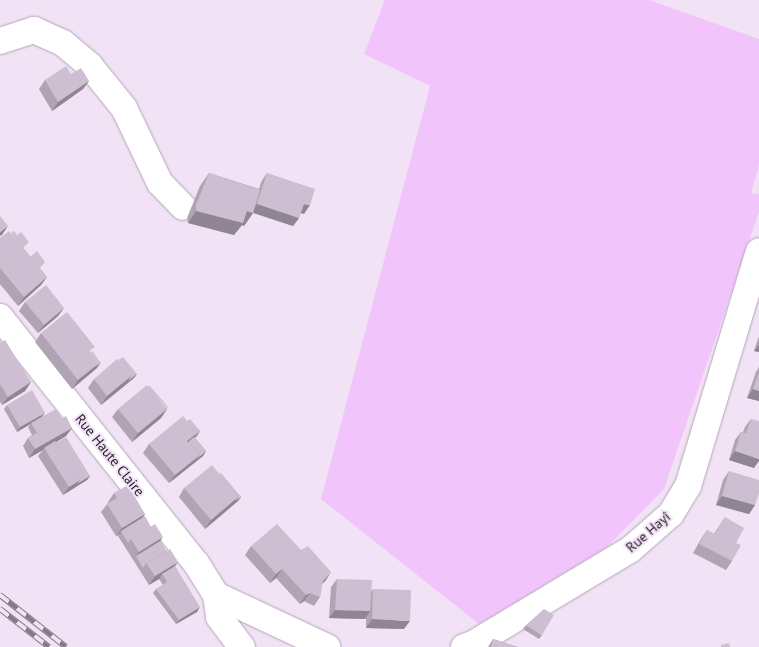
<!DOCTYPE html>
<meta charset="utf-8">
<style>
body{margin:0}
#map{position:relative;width:759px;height:647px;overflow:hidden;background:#f1e2f5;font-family:"PT Sans",sans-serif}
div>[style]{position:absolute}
.green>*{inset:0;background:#f1c5fc}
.roads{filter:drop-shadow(0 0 1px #b5a6b9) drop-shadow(0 0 1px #b5a6b9)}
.minor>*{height:26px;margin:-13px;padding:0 13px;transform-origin:13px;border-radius:13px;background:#fff}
.rail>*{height:5.5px;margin-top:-2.75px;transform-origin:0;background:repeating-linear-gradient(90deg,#f1e2f5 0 11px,#847a86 0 22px);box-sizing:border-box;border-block:1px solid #847a86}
.wall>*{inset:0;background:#b0a3b4}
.shaded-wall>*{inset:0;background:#908592}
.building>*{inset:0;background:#cdbed1}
span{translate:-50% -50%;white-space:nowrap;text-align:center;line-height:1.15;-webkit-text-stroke:4px #f1e2f5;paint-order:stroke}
.street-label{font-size:14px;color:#231d24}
</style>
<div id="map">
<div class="green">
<i style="clip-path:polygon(385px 0,649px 0,759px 39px,759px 165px,751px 193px,759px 194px,759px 212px,664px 489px,606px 548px,479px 624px,321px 499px,430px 86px,364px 54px)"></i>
</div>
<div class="roads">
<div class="minor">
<i style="left:0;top:41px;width:36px;rotate:-18deg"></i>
<i style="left:34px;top:30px;width:32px;rotate:24deg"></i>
<i style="left:63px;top:43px;width:35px;rotate:40deg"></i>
<i style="left:90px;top:66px;width:54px;rotate:51deg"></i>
<i style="left:124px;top:108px;width:83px;rotate:64.4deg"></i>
<i style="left:160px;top:183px;width:33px;rotate:46deg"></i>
<i style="left:0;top:317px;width:315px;rotate:51.5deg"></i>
<i style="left:196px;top:563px;width:38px;rotate:58deg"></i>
<i style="left:216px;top:595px;width:22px;rotate:82deg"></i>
<i style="left:219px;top:617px;width:38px;rotate:53deg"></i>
<i style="left:216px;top:595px;width:123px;rotate:25.1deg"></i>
<i style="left:464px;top:647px;width:9px;rotate:-18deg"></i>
<i style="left:473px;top:644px;width:184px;rotate:-31deg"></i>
<i style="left:631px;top:549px;width:53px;rotate:-41.2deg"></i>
<i style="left:671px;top:514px;width:33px;rotate:-59deg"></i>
<i style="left:688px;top:486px;width:245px;rotate:-73.2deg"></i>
</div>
</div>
<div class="rail">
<i style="left:0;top:595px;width:84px;rotate:38.2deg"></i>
<i style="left:0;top:609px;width:62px;rotate:37.8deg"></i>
</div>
<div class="wall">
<i style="clip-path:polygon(71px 74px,89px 81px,83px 89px,52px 111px,39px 89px,45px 80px)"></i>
<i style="clip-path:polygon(209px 173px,259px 189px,261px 182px,267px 173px,304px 214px,301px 213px,299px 218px,293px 226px,253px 213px,244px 226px,242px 225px,234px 235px,188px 223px,187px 218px,200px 186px)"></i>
<i style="clip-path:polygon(0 238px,24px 249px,47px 277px,41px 285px,18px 306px,0 284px)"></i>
<i style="clip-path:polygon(25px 302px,64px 308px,58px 316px,38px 333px,19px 311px)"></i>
<i style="clip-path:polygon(41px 333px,97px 368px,72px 389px,35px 342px)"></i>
<i style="clip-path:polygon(759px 336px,759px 352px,754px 351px)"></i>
<i style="clip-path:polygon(0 342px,31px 382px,25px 391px,2px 405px,0 402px)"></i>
<i style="clip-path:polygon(759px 367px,759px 401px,747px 398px,756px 372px)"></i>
<i style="clip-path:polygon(137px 374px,134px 378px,101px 405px,88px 388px,94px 379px)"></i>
<i style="clip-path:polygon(7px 405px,42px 417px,62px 419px,72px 428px,66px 436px,56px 442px,90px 476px,87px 480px,63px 495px,38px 456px,43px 450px,29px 458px,23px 446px,28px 438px,32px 435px,28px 427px,31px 424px,17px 432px,4px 409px)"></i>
<i style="clip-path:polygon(167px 408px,167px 409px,161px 418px,132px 442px,112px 417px,118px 409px)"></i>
<i style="clip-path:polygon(751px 419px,754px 468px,729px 460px,735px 440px,741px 432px,743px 432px,745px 427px)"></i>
<i style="clip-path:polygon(187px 421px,200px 431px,195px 438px,206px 451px,203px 456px,169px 483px,143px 453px,149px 444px)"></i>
<i style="clip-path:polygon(729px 471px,755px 505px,749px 514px,716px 505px,723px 480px)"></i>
<i style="clip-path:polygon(219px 474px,241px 497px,238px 501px,205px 529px,179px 497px,184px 488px)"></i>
<i style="clip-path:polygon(114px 493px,145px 514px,143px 518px,160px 541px,175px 566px,197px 612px,176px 624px,153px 593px,156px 589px,163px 585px,159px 579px,149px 585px,118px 536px,118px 535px,116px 536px,101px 512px,108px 503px,108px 502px)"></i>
<i style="clip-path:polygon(725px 517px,736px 543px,732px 561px,726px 570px,693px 553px,701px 539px,707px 530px,714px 534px)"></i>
<i style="clip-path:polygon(251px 546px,326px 580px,322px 584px,320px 597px,314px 606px,304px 601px,300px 604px,276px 578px,270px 583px,245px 555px)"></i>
<i style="clip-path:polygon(337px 579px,371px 592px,373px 589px,404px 629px,366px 628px,366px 617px,365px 619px,329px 618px,331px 587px)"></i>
<i style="clip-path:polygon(526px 625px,542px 635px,539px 639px,523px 629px)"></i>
<i style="clip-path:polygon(493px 639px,518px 647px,488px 647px)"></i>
</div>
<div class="shaded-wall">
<i style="clip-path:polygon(89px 81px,83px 89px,52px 111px,58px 102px)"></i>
<i style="clip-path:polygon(257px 204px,299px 218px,293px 226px,251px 212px)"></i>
<i style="clip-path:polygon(304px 204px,310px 205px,304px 214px,298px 212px)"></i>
<i style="clip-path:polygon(196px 211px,247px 211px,253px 213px,244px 226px,242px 225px,234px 235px,188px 223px)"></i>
<i style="clip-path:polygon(8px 226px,2px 235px,0 236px,0 232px)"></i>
<i style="clip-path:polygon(47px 277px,41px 285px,18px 306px,24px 297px)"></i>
<i style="clip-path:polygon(64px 308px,58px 316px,38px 333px,44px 325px)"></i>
<i style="clip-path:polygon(759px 345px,759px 352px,754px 351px)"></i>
<i style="clip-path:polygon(99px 363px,101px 363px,97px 368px,72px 389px,78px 380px)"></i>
<i style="clip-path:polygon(137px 374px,134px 378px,101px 405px,107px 396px,131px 376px)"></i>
<i style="clip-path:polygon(31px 382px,25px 391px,2px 405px,8px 397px)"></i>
<i style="clip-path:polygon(753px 389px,759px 391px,759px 401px,747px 398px)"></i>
<i style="clip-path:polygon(167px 409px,161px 418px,132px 442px,138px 433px)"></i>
<i style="clip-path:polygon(45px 413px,42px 417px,17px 432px,20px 427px)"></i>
<i style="clip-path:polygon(72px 428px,66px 436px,45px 449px,44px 448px,43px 450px,29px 458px,35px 449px)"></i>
<i style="clip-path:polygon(200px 431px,197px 436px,185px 446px,187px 441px)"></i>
<i style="clip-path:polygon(206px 451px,203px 456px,169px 483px,175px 475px,200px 455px)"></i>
<i style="clip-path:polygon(735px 451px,759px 459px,759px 461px,754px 468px,729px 460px)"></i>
<i style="clip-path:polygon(90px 476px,87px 480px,63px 495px,69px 487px,80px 480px)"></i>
<i style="clip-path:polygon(722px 496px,755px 505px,749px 514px,716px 505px)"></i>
<i style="clip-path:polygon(238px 497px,241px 497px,238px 501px,205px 529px,211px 520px)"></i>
<i style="clip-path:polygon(145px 514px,139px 522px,121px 531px,118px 535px,116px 536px,122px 528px)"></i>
<i style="clip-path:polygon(163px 537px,157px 546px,136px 556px,139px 552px)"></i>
<i style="clip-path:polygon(178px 562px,172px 570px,162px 574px,159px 579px,149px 585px,155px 576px)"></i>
<i style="clip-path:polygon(282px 569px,276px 578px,270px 583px,276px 574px)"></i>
<i style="clip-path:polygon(331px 572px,326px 580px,317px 589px,323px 581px)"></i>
<i style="clip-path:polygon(310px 593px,304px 601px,300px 604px,306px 595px)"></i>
<i style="clip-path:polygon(200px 607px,197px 612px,176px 624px,179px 620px)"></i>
<i style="clip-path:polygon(335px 610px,370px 611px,365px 619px,329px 618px)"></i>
<i style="clip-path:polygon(372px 619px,410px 621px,404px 629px,366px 628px)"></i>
</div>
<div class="building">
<i style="clip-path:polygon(66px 66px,71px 74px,81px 68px,89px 81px,58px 102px,45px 80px)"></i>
<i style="clip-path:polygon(209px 173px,260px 190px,253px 213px,247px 211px,243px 223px,196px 211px,196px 205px)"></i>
<i style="clip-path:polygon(267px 173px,315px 189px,310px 205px,304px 204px,299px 218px,257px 204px)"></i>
<i style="clip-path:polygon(0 216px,8px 226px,0 232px)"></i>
<i style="clip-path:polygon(9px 231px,14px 238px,21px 232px,29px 242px,23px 248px,30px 257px,37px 251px,45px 262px,40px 268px,47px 277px,24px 297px,0 268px,0 238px)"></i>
<i style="clip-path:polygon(14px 231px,17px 235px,14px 238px,11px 233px)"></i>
<i style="clip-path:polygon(46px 285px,64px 308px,44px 325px,25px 302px)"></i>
<i style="clip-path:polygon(67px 312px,95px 347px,89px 351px,99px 363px,78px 380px,41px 333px)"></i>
<i style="clip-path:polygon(5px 340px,31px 382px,8px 397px,0 384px,0 343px)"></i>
<i style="clip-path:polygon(92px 351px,101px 363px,96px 367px,99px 363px,90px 352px)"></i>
<i style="clip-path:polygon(123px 357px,137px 374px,128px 381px,131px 376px,118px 360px)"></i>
<i style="clip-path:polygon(117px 359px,131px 376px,107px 396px,94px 379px)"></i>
<i style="clip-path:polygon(759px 372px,759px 391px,753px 389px)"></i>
<i style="clip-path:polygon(147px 385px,167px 409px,138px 433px,118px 409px)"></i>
<i style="clip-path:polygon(150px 386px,168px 407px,167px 408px,148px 387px)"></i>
<i style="clip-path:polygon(32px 390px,45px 413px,20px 427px,7px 405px)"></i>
<i style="clip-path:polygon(56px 409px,62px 419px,37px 433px,31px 423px)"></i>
<i style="clip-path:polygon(66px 416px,72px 428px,35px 449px,28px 438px)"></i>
<i style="clip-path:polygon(183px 416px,197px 433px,187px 441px,200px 455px,175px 475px,149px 444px)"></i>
<i style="clip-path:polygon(190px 419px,200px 431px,194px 437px,197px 433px,187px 421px)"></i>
<i style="clip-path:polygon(751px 419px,759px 421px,759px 459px,735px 451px,741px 432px,746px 433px)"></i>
<i style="clip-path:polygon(66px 437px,90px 476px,77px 484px,80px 480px,56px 443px)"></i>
<i style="clip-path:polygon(194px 437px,206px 451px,197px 459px,200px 455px,188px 442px)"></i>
<i style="clip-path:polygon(55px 441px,80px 480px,69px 487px,44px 448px)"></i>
<i style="clip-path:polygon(212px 465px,238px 497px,211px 520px,184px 488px)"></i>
<i style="clip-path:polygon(729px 471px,759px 480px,759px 494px,755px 505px,722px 496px)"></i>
<i style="clip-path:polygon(221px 473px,241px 497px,235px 501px,238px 497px,219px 474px)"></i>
<i style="clip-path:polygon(128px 485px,145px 514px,122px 528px,107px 504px,117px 498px,114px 493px)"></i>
<i style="clip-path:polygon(145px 516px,151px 527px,131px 539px,128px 543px,121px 531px)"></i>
<i style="clip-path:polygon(725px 517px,744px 528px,736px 543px,741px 545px,732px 561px,699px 544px,707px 530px,715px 534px)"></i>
<i style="clip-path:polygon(155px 524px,163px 537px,139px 552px,131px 539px)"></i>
<i style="clip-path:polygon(277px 524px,301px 550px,308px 546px,331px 572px,323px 581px,320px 597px,310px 593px,306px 595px,282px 569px,276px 574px,251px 546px)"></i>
<i style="clip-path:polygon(160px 541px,166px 551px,146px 563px,143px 568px,136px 556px)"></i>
<i style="clip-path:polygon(170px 549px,178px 562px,155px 576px,146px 563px)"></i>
<i style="clip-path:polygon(175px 566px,200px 607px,179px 620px,156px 589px,167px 582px,162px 574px)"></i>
<i style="clip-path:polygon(337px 579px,372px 580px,370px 611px,335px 610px)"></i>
<i style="clip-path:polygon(373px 589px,411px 590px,410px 621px,372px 619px)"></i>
<i style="clip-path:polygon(544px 609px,554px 615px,542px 635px,526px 625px)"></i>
<i style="clip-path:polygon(493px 639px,518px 647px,491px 647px)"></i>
<i style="clip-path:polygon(729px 643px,730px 647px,721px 647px,721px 645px)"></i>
</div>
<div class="street-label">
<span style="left:110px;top:455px;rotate:51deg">Rue Haute Claire</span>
<span style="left:648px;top:532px;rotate:-41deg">Rue Hayî</span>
</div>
</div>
